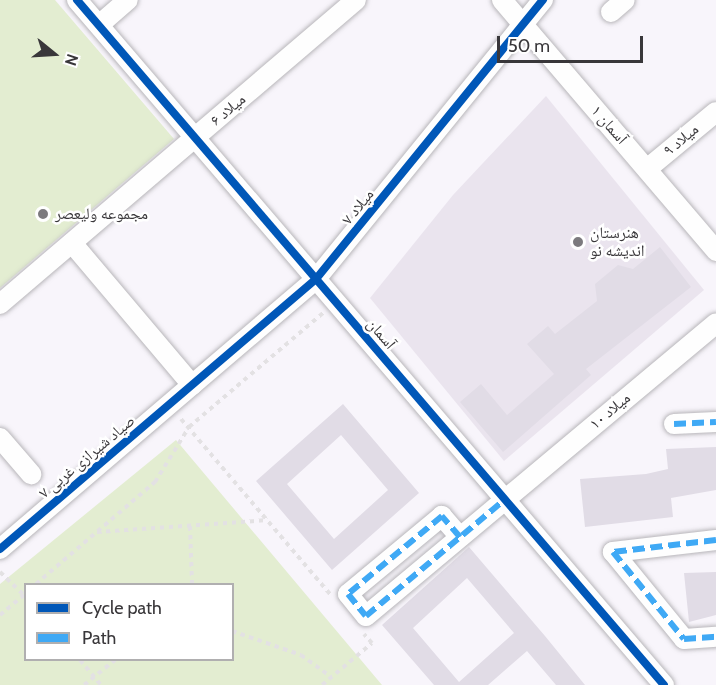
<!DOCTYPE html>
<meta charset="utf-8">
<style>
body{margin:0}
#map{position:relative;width:716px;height:685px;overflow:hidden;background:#f8f5fb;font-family:Cabin,"Noto Naskh Arabic",sans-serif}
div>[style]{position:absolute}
.built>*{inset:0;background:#eae4ee}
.green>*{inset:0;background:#e3edd1}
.building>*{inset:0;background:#e1dce6}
.path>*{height:4px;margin-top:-2px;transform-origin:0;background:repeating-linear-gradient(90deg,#e3e1e3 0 4.5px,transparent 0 9px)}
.roads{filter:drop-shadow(0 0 2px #b8b6ba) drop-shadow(0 0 2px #b8b6ba)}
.street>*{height:20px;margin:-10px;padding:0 10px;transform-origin:10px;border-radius:10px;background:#fefefe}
.quiet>*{height:6px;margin-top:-3px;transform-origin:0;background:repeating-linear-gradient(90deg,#3fa9f5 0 12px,transparent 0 18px)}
.cycleway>*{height:8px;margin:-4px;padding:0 4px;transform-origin:4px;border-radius:4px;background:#0057b8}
.dots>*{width:16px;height:16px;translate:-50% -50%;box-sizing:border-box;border:3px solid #fff;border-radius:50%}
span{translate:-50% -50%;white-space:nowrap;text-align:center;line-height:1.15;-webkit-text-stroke:5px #fff;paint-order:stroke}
.street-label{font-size:16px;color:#39373a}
.poi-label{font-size:16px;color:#39373a}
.left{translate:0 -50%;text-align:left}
.legend{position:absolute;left:24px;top:583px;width:210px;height:78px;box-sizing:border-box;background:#fff;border:2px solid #b0afb0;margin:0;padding:8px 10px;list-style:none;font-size:18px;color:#39373a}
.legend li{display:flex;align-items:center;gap:12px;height:30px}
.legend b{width:30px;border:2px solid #b0afb0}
.north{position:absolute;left:24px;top:24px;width:60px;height:60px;-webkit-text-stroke:4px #fff;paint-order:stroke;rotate:108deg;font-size:16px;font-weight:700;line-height:24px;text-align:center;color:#39373a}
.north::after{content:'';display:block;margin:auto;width:21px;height:27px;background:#39373a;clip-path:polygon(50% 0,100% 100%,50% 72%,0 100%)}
.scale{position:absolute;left:497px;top:36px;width:146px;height:27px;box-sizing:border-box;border:3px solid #39373a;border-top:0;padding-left:8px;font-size:18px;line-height:21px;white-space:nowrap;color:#39373a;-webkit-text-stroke:4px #fff;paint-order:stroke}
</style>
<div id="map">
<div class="built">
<i style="clip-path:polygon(546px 96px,704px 290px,504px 461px,370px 298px,453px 195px)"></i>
</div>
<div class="green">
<i style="clip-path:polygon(0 0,55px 0,174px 139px,0 288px)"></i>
<i style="clip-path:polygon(evenodd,176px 440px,382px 685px,0 685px,0 584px,176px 440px,26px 584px,232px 584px,232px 660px,26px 660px,26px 584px)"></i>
</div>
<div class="building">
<i style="clip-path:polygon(660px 247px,691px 287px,586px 369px,591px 375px,503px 452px,460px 402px,481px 384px,507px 415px,554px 374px,527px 344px,548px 326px,555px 334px,597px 301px,595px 284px,618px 265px,633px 269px)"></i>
<i style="clip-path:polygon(evenodd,343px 404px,419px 493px,332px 570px,256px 481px,343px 404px,341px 435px,388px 490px,334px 539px,287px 484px,341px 435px)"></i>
<i style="clip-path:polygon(716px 447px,716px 490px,671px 498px,673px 517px,585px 527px,580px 479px,646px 474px,668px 469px,666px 449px)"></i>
<i style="clip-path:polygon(evenodd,469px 547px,545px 636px,585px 685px,556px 685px,527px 651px,488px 685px,434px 685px,382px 625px,469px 547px,467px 578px,514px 633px,459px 682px,413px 628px,467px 578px)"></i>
<i style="clip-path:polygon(716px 572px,716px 615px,689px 622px,684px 573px)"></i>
</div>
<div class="path">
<i style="left:181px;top:419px;width:230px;rotate:49.6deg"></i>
<i style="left:190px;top:526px;width:58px;rotate:88deg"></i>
<i style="left:97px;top:532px;width:171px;rotate:-4deg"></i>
<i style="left:0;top:572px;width:36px;rotate:44deg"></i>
<i style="left:36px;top:584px;width:157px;rotate:-40.6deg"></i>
<i style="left:155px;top:482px;width:65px;rotate:-58.3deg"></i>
<i style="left:189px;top:427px;width:176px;rotate:-40.4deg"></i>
<i style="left:0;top:615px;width:34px;rotate:-40deg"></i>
<i style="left:232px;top:631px;width:73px;rotate:19.2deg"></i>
<i style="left:301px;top:655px;width:37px;rotate:36deg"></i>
<i style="left:80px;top:660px;width:33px;rotate:50deg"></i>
<i style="left:84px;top:685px;width:40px;rotate:-39deg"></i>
<i style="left:322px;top:685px;width:65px;rotate:-40deg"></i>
<i style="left:372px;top:643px;width:12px;rotate:-132deg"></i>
</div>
<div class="roads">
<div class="street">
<i style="left:77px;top:0;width:902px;rotate:49.41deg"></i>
<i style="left:502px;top:0;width:330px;rotate:49.5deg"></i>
<i style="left:611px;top:12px;width:18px;rotate:-41deg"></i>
<i style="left:99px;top:25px;width:38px;rotate:-41deg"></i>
<i style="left:647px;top:169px;width:89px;rotate:-39.6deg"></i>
<i style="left:72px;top:243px;width:186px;rotate:49.8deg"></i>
<i style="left:0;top:304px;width:468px;rotate:-40.5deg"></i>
<i style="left:674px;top:424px;width:42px;rotate:-2.7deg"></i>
<i style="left:0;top:438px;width:48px;rotate:49.3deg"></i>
<i style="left:460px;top:537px;width:28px;rotate:-131deg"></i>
<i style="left:442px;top:516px;width:122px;rotate:140.3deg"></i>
<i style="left:348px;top:594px;width:28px;rotate:51deg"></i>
<i style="left:366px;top:616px;width:456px;rotate:-39.9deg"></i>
<i style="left:716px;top:540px;width:104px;rotate:173.4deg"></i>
<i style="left:613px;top:552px;width:112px;rotate:50.8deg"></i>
<i style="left:684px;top:639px;width:32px;rotate:-4deg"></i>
<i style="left:0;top:549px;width:416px;rotate:-40.5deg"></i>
<i style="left:316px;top:279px;width:360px;rotate:-50.9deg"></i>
</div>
</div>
<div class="quiet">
<i style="left:674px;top:424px;width:42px;rotate:-2.7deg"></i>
<i style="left:460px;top:537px;width:28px;rotate:-131deg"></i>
<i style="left:442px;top:516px;width:122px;rotate:140.3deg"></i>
<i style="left:348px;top:594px;width:28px;rotate:51deg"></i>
<i style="left:366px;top:616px;width:180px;rotate:-40deg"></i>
<i style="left:716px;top:540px;width:104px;rotate:173.4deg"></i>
<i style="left:613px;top:552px;width:112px;rotate:50.8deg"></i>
<i style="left:684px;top:639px;width:32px;rotate:-4deg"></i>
</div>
<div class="cycleway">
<i style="left:77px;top:0;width:902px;rotate:49.41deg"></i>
<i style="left:0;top:549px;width:416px;rotate:-40.5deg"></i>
<i style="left:316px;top:279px;width:360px;rotate:-50.9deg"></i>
</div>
<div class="dots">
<i style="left:43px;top:214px;background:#7c7a7e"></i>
<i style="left:578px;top:242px;background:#7c7a7e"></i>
</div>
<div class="street-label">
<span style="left:228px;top:110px;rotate:-40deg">میلاد ۶</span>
<span style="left:609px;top:125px;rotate:49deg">آسمان ۱</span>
<span style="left:681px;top:140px;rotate:-40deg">میلاد ۹</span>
<span style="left:358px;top:207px;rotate:-51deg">میلاد ۷</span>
<span style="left:381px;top:334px;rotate:50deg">آسمان</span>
<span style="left:610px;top:411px;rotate:-40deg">میلاد ۱۰</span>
<span style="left:87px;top:457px;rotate:-40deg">صیاد شیرازی غربی ۷</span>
</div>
<div class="poi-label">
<span class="left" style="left:55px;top:214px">مجموعه ولیعصر</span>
<span class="left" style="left:590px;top:242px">هنرستان<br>اندیشه نو</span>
</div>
<ul class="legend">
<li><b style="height:8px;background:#0057b8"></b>Cycle path</li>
<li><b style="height:8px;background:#3fa9f5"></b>Path</li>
</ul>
<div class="north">N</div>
<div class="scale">50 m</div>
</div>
